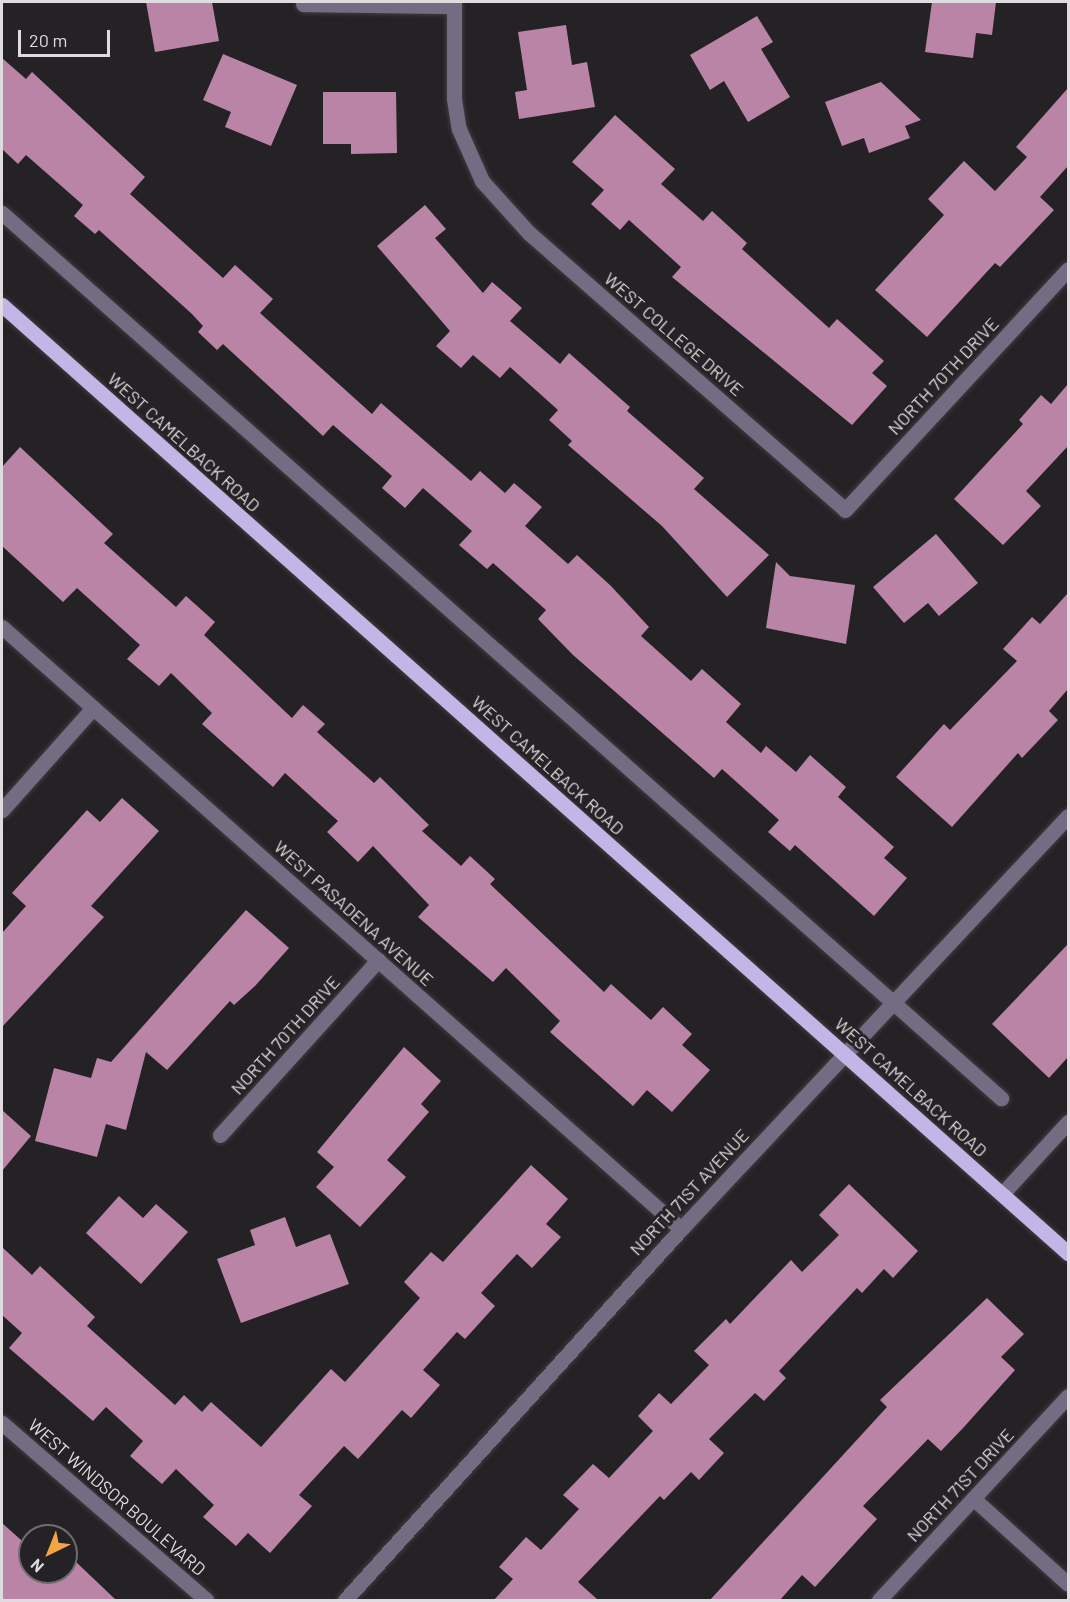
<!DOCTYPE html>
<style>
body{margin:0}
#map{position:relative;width:1070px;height:1602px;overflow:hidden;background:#252226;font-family:Barlow,sans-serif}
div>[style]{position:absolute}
.building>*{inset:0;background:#ba84a6}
.roads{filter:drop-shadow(0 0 2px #3f3c40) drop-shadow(0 0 2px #3f3c40)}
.minor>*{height:15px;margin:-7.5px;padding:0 7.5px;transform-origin:7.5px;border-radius:7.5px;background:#736c83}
.major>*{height:15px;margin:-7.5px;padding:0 7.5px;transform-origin:7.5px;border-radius:7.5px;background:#c3b5e5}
span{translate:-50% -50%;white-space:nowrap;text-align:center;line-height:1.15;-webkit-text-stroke:6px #252226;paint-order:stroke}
.street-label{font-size:18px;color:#dfdcdf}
.frame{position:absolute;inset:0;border:3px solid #dfdcdf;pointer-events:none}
.north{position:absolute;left:18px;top:1524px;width:60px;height:60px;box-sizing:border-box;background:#252226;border:2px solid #6f6c70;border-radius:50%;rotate:223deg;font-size:16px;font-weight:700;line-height:24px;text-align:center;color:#dfdcdf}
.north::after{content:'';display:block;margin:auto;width:21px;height:27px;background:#f4a444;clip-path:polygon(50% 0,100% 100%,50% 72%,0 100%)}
.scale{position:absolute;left:18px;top:30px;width:92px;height:27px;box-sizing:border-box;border:3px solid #dfdcdf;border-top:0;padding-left:8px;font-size:18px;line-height:21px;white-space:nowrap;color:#dfdcdf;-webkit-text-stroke:4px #252226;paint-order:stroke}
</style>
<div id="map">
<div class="building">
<i style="clip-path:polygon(146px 2px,212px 2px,219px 41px,155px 52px)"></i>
<i style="clip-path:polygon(932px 2px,996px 2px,992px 35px,976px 33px,973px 58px,925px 52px)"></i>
<i style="clip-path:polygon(757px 16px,773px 42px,761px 49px,790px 97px,748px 122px,724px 81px,710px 90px,690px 55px)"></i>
<i style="clip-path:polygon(566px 25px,572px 65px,587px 62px,595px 107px,519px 119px,515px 92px,527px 90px,518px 32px)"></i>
<i style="clip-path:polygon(223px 54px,297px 85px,271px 146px,225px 127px,231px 112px,203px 100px)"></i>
<i style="clip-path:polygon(2px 58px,26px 79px,32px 72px,145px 177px,130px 194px,223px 278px,235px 265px,273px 299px,260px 313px,372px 414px,381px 403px,471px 481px,480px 471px,505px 493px,514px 483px,542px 507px,525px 526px,568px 564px,577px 555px,611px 586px,649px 627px,641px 636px,691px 681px,702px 669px,741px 704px,726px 722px,761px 753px,766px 746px,796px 772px,810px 755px,846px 787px,838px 797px,894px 847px,884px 858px,907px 878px,874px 916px,795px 845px,790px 851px,768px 832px,779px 820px,722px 769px,714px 778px,573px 655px,538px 619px,546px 610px,493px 563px,487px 569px,459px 545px,472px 531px,423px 488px,405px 508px,382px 488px,392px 476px,333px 425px,323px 436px,223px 344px,217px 350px,198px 332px,203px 326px,192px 314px,99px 230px,95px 234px,74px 216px,83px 205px,26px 155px,18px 164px,2px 149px)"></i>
<i style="clip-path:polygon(881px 82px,921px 120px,905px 126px,910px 138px,869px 153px,864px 138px,842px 146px,825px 102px)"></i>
<i style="clip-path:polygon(1068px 88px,1068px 166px,1040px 197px,1054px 210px,1000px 267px,995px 263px,927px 337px,875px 290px,944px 215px,928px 199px,964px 161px,995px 191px,1027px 157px,1016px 147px)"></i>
<i style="clip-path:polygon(323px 92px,396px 92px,397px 153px,351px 154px,351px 144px,323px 144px)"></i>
<i style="clip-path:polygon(615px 115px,675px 169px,661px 184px,703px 221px,712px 211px,747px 243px,742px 249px,829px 328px,837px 319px,884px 361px,872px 373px,887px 386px,852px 425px,672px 277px,681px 267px,629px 220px,620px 230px,591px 204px,604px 190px,572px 162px)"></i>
<i style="clip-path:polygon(425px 205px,446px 229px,435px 238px,483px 293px,492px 282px,522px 308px,510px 321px,560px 364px,569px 353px,630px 407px,627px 411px,704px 478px,694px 489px,769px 555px,727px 597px,662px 526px,568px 445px,572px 441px,549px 420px,558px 410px,510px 367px,500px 378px,473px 355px,461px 368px,436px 346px,450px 331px,377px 246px)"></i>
<i style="clip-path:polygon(1068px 384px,1068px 446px,1026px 491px,1041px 506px,1003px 545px,954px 499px,1023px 424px,1019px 420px,1041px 395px,1051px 404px)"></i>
<i style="clip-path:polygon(20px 447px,113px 534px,104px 543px,176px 607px,186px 596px,215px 622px,204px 635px,292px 718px,303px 705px,325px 724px,317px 732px,374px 783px,380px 777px,429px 825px,422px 831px,461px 866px,470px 856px,495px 879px,490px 884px,604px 992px,611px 984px,651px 1020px,663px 1007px,692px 1034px,682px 1045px,710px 1070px,672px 1112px,647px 1090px,633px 1106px,550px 1032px,560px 1021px,506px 968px,493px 982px,418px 917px,429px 905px,373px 846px,358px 862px,327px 832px,338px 821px,285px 773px,273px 787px,202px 724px,212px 713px,171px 673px,159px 686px,127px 659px,140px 645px,77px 588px,63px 602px,2px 546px,2px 467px)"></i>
<i style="clip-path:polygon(936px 534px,978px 583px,939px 616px,928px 603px,904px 623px,873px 587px)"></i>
<i style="clip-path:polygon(776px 562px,790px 576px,855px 585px,846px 644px,766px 628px)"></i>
<i style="clip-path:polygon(1068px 593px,1068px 689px,1049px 711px,1058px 720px,1022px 758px,1018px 753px,952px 827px,896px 777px,944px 724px,950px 730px,1017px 661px,1003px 649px,1032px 617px,1040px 624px)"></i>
<i style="clip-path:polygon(122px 798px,159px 831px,91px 906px,104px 917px,2px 1027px,2px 933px,26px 906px,12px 893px,87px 810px,100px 822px)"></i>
<i style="clip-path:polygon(246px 910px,289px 948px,255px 986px,234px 1005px,230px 1001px,167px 1070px,146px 1052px,126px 1130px,106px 1124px,97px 1157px,35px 1141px,54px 1068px,91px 1078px,97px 1058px,111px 1062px)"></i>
<i style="clip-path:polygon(1068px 944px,1068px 1057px,1049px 1078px,992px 1024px)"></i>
<i style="clip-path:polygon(404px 1047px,441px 1081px,421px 1104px,429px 1112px,387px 1160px,406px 1177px,360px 1227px,316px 1187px,334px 1167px,317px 1152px)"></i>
<i style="clip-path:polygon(2px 1110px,31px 1136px,2px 1171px)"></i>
<i style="clip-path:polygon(531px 1165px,568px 1199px,546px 1224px,561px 1237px,532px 1268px,517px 1254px,481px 1293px,495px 1306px,465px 1339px,457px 1332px,423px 1370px,440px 1385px,411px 1418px,402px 1410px,358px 1459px,344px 1446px,299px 1495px,312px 1506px,270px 1553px,248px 1533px,236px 1546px,203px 1517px,214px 1505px,176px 1469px,162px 1484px,130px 1456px,143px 1441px,106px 1407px,93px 1421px,9px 1348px,22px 1333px,2px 1315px,2px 1247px,32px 1275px,40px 1266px,95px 1317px,87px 1326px,175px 1405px,184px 1395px,202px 1412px,211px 1402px,261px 1447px,331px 1369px,345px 1382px,420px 1298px,404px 1282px,431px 1252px,443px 1262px)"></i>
<i style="clip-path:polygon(849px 1184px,918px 1251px,893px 1278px,884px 1269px,862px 1293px,857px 1288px,779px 1371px,786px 1378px,764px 1401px,755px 1393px,709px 1439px,724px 1453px,699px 1480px,691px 1472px,664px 1500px,660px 1496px,578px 1582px,598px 1600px,494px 1600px,513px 1579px,499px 1567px,526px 1537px,541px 1550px,579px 1509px,563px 1495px,593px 1464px,609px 1478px,653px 1431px,638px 1416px,659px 1393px,671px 1404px,709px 1365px,694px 1351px,726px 1319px,730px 1324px,791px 1260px,802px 1272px,839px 1235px,819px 1215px)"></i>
<i style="clip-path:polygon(119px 1196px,143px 1218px,156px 1204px,188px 1232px,141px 1284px,86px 1233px)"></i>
<i style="clip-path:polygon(285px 1217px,296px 1247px,330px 1234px,349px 1284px,241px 1323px,217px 1259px,255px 1245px,250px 1230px)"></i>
<i style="clip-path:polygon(987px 1298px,1024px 1334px,1001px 1357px,1015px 1370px,964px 1427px,941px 1451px,928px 1439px,863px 1506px,877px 1519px,815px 1587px,802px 1575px,780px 1600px,710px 1600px,887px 1407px,880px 1400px)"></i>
<i style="clip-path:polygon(2px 1523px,30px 1548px,30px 1572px,61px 1575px,75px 1561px,116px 1600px,2px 1600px)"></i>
</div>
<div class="roads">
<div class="minor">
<i style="left:454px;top:2px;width:97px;rotate:90deg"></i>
<i style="left:454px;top:99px;width:30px;rotate:81deg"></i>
<i style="left:459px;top:129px;width:57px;rotate:66.1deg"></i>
<i style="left:482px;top:181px;width:70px;rotate:47.9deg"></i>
<i style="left:529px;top:233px;width:420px;rotate:41.2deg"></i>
<i style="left:845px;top:510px;width:328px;rotate:-47.2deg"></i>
<i style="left:303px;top:4px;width:150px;rotate:0.8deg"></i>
<i style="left:2px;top:213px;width:1335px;rotate:41.54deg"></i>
<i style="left:2px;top:627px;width:907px;rotate:41.56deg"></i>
<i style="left:2px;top:810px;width:137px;rotate:-48.3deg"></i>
<i style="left:220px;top:1135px;width:236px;rotate:-47.9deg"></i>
<i style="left:1002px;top:1194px;width:98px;rotate:-47.5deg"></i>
<i style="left:2px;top:1423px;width:270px;rotate:40.9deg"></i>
<i style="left:975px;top:1500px;width:125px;rotate:42.1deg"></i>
<i style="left:345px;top:1600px;width:501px;rotate:-47.83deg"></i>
<i style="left:681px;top:1229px;width:566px;rotate:-46.86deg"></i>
<i style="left:879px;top:1600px;width:278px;rotate:-47.2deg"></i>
</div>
<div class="major">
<i style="left:2px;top:305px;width:1427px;rotate:41.65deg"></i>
</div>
</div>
<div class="street-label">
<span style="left:674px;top:334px;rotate:41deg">WEST COLLEGE DRIVE</span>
<span style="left:943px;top:376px;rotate:-47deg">NORTH 70TH DRIVE</span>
<span style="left:184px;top:442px;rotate:42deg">WEST CAMELBACK ROAD</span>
<span style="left:548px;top:765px;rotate:42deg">WEST CAMELBACK ROAD</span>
<span style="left:354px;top:913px;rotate:42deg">WEST PASADENA AVENUE</span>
<span style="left:285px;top:1035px;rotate:-48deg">NORTH 70TH DRIVE</span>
<span style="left:911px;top:1087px;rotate:42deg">WEST CAMELBACK ROAD</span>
<span style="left:689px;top:1192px;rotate:-47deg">NORTH 71ST AVENUE</span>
<span style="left:960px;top:1485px;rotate:-47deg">NORTH 71ST DRIVE</span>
<span style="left:117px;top:1497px;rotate:41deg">WEST WINDSOR BOULEVARD</span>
</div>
<div class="frame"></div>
<div class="north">N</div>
<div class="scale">20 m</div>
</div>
